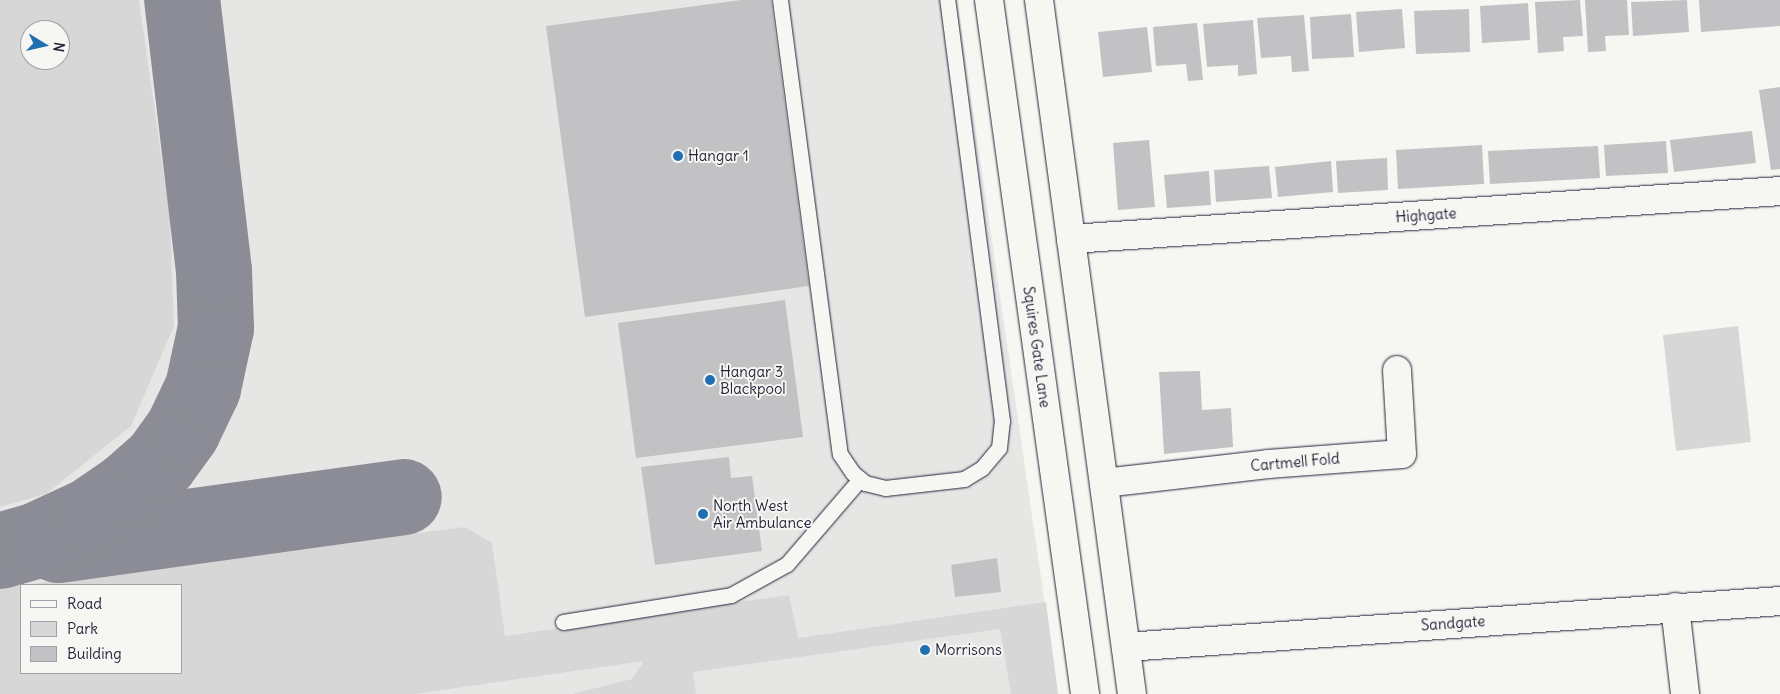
<!DOCTYPE html>
<style>
body{margin:0}
#map{position:relative;width:1780px;height:694px;overflow:hidden;background:#f6f6f2;font-family:Delius,sans-serif}
div>[style]{position:absolute}
.built>*{inset:0;background:#e6e6e4}
.green>*{inset:0;background:#d7d7d7}
.taxiway>*{height:76px;margin:-38px;padding:0 38px;transform-origin:38px;border-radius:38px;background:#8c8c96}
.building>*{inset:0;background:#c2c2c4}
.roads{filter:drop-shadow(0 0 1px #22223b) drop-shadow(0 0 1px #22223b)}
.lane>*{height:15px;margin:-7.5px;padding:0 7.5px;transform-origin:7.5px;border-radius:7.5px;background:#f6f6f2}
.street>*{height:28px;margin:-14px;padding:0 14px;transform-origin:14px;border-radius:14px;background:#f6f6f2}
.primary>*{height:28px;margin:-14px;padding:0 14px;transform-origin:14px;border-radius:14px;background:#f6f6f2}
.dots>*{width:14px;height:14px;translate:-50% -50%;box-sizing:border-box;border:2px solid #f6f6f2;border-radius:50%}
span{translate:-50% -50%;white-space:nowrap;text-align:center;line-height:1.15;-webkit-text-stroke:4px #f6f6f2;paint-order:stroke}
.poi-label{font-size:15px;color:#22223b}
.left{translate:0 -50%;text-align:left}
.street-label{font-size:15px;color:#22223b}
.legend{position:absolute;left:20px;top:584px;width:162px;height:90px;box-sizing:border-box;background:#f6f6f2;border:1px solid #a1a1a9;margin:0;padding:6px 9px;list-style:none;font-size:15px;color:#22223b}
.legend li{display:flex;align-items:center;gap:10px;height:25px}
.legend b{width:25px;border:1px solid #a1a1a9}
.north{position:absolute;left:20px;top:20px;width:50px;height:50px;box-sizing:border-box;background:#f6f6f2;border:1px solid #a1a1a9;border-radius:50%;rotate:99deg;font-size:14px;font-weight:700;line-height:20px;text-align:center;color:#22223b}
.north::after{content:'';display:block;margin:auto;width:18px;height:22px;background:#1f6fb2;clip-path:polygon(50% 0,100% 100%,50% 72%,0 100%)}
</style>
<div id="map">
<div class="built">
<i style="clip-path:polygon(evenodd,0 0,957px 0,1058px 694px,0 694px,0 0,30px 30px,60px 30px,60px 60px,30px 60px,30px 30px,0 0,21px 585px,181px 585px,181px 673px,21px 673px,21px 585px)"></i>
</div>
<div class="green">
<i style="clip-path:polygon(evenodd,0 0,139px 0,170px 218px,174px 326px,131px 426px,46px 494px,0 507px,0 0,30px 30px,60px 30px,60px 60px,30px 60px,30px 30px)"></i>
<i style="clip-path:polygon(1738px 326px,1751px 442px,1676px 451px,1663px 335px)"></i>
<i style="clip-path:polygon(evenodd,465px 527px,492px 543px,505px 636px,789px 595px,798px 638px,1046px 602px,1058px 694px,1011px 694px,1000px 629px,693px 672px,696px 694px,572px 694px,632px 679px,644px 661px,415px 694px,0 694px,0 588px,465px 527px,21px 585px,181px 585px,181px 673px,21px 673px,21px 585px)"></i>
</div>
<div class="taxiway">
<i style="left:58px;top:545px;width:349px;rotate:-7.9deg"></i>
<i style="left:0;top:551px;width:40px;rotate:-16deg"></i>
<i style="left:38px;top:540px;width:57px;rotate:-24.8deg"></i>
<i style="left:90px;top:516px;width:46px;rotate:-34.4deg"></i>
<i style="left:128px;top:490px;width:43px;rotate:-41.2deg"></i>
<i style="left:160px;top:462px;width:39px;rotate:-54deg"></i>
<i style="left:183px;top:430px;width:47px;rotate:-64.5deg"></i>
<i style="left:203px;top:388px;width:61px;rotate:-77.8deg"></i>
<i style="left:216px;top:328px;width:57px;rotate:-92deg"></i>
<i style="left:214px;top:271px;width:273px;rotate:-96.7deg"></i>
</div>
<div class="building">
<i style="clip-path:polygon(741px 0,771px 0,809px 286px,585px 317px,546px 26px)"></i>
<i style="clip-path:polygon(1580px 0,1583px 36px,1563px 37px,1564px 51px,1538px 53px,1535px 2px)"></i>
<i style="clip-path:polygon(1585px 0,1627px 0,1629px 35px,1605px 36px,1606px 51px,1588px 52px)"></i>
<i style="clip-path:polygon(1687px 0,1689px 32px,1633px 36px,1631px 2px)"></i>
<i style="clip-path:polygon(1699px 0,1780px 0,1780px 26px,1701px 32px)"></i>
<i style="clip-path:polygon(1528px 3px,1530px 40px,1482px 43px,1480px 6px)"></i>
<i style="clip-path:polygon(1402px 9px,1405px 48px,1359px 52px,1356px 12px)"></i>
<i style="clip-path:polygon(1469px 9px,1470px 52px,1416px 54px,1414px 11px)"></i>
<i style="clip-path:polygon(1351px 14px,1354px 57px,1312px 59px,1310px 17px)"></i>
<i style="clip-path:polygon(1304px 15px,1309px 71px,1292px 72px,1291px 56px,1261px 58px,1257px 18px)"></i>
<i style="clip-path:polygon(1253px 20px,1257px 74px,1238px 76px,1238px 65px,1207px 67px,1203px 24px)"></i>
<i style="clip-path:polygon(1197px 23px,1203px 80px,1188px 81px,1186px 64px,1156px 66px,1153px 27px)"></i>
<i style="clip-path:polygon(1147px 27px,1152px 72px,1103px 77px,1098px 32px)"></i>
<i style="clip-path:polygon(1780px 87px,1780px 169px,1771px 170px,1759px 90px)"></i>
<i style="clip-path:polygon(1752px 131px,1756px 163px,1674px 172px,1670px 140px)"></i>
<i style="clip-path:polygon(1149px 140px,1155px 207px,1118px 210px,1113px 143px)"></i>
<i style="clip-path:polygon(1666px 141px,1668px 173px,1606px 176px,1604px 145px)"></i>
<i style="clip-path:polygon(1482px 145px,1484px 184px,1398px 189px,1396px 150px)"></i>
<i style="clip-path:polygon(1598px 146px,1600px 178px,1490px 184px,1488px 151px)"></i>
<i style="clip-path:polygon(1387px 158px,1388px 190px,1338px 193px,1336px 161px)"></i>
<i style="clip-path:polygon(1331px 161px,1333px 192px,1278px 197px,1275px 167px)"></i>
<i style="clip-path:polygon(1269px 166px,1272px 198px,1216px 202px,1214px 170px)"></i>
<i style="clip-path:polygon(1209px 171px,1211px 205px,1167px 208px,1164px 175px)"></i>
<i style="clip-path:polygon(785px 300px,803px 437px,636px 458px,618px 323px)"></i>
<i style="clip-path:polygon(1200px 371px,1202px 410px,1231px 408px,1233px 447px,1164px 454px,1159px 372px)"></i>
<i style="clip-path:polygon(729px 457px,731px 478px,752px 476px,762px 551px,655px 565px,641px 467px)"></i>
<i style="clip-path:polygon(997px 558px,1001px 592px,955px 597px,951px 565px)"></i>
</div>
<div class="roads">
<div class="lane">
<i style="left:780px;top:0;width:458px;rotate:82.5deg"></i>
<i style="left:840px;top:454px;width:23px;rotate:56deg"></i>
<i style="left:853px;top:473px;width:16px;rotate:40deg"></i>
<i style="left:865px;top:483px;width:21px;rotate:14deg"></i>
<i style="left:885px;top:488px;width:80px;rotate:-6.5deg"></i>
<i style="left:964px;top:479px;width:21px;rotate:-31deg"></i>
<i style="left:982px;top:468px;width:26px;rotate:-50deg"></i>
<i style="left:999px;top:448px;width:27px;rotate:-84deg"></i>
<i style="left:1002px;top:421px;width:425px;rotate:-97.4deg"></i>
<i style="left:563px;top:622px;width:170px;rotate:-9.1deg"></i>
<i style="left:731px;top:595px;width:64px;rotate:-29deg"></i>
<i style="left:787px;top:564px;width:112px;rotate:-49.3deg"></i>
</div>
<div class="street">
<i style="left:1071px;top:239px;width:711px;rotate:-3.87deg"></i>
<i style="left:1104px;top:483px;width:165px;rotate:-6.6deg"></i>
<i style="left:1268px;top:464px;width:134px;rotate:-4.3deg"></i>
<i style="left:1402px;top:454px;width:84px;rotate:-93.4deg"></i>
<i style="left:1675px;top:607px;width:88px;rotate:83.4deg"></i>
<i style="left:1126px;top:647px;width:656px;rotate:-4.02deg"></i>
</div>
<div class="primary">
<i style="left:989px;top:0;width:701px;rotate:82.12deg"></i>
<i style="left:1039px;top:0;width:700px;rotate:82.37deg"></i>
</div>
</div>
<div class="dots">
<i style="left:678px;top:156px;background:#1f6fb2"></i>
<i style="left:710px;top:380px;background:#1f6fb2"></i>
<i style="left:703px;top:514px;background:#1f6fb2"></i>
<i style="left:925px;top:650px;background:#1f6fb2"></i>
</div>
<div class="poi-label">
<span class="left" style="left:688px;top:156px">Hangar 1</span>
<span class="left" style="left:720px;top:380px">Hangar 3<br>Blackpool</span>
<span class="left" style="left:713px;top:514px">North West<br>Air Ambulance</span>
<span class="left" style="left:935px;top:650px">Morrisons</span>
</div>
<div class="street-label">
<span style="left:1426px;top:215px;rotate:-4deg">Highgate</span>
<span style="left:1037px;top:347px;rotate:82deg">Squires Gate Lane</span>
<span style="left:1295px;top:462px;rotate:-5deg">Cartmell Fold</span>
<span style="left:1453px;top:623px;rotate:-4deg">Sandgate</span>
</div>
<ul class="legend">
<li><b style="height:6px;background:#f6f6f2"></b>Road</li>
<li><b style="height:14px;background:#d7d7d7"></b>Park</li>
<li><b style="height:14px;background:#c2c2c4"></b>Building</li>
</ul>
<div class="north">N</div>
</div>
